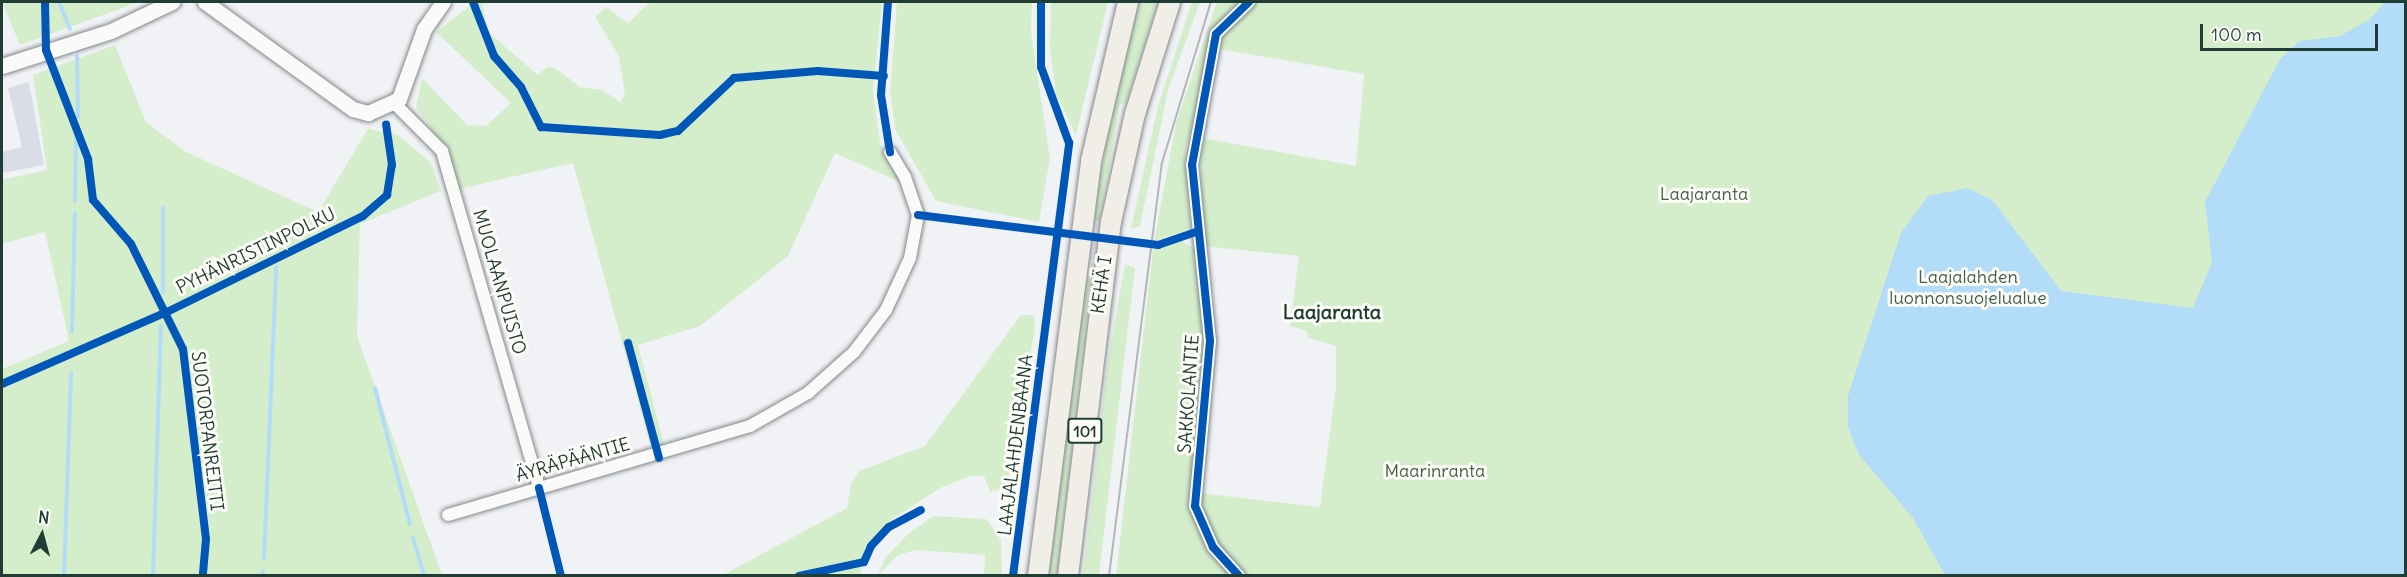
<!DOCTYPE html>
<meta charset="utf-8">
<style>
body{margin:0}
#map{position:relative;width:2407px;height:577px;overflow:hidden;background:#f1f2f6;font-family:Delius,sans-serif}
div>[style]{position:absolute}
.green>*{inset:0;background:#d4eecc}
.water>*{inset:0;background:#b2dcf7}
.stream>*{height:4px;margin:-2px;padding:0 2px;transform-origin:2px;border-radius:2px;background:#b2dcf7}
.building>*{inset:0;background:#dadde7}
.roads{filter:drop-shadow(0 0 2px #838989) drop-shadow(0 0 2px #838989)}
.minor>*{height:12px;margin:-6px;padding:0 6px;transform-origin:6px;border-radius:6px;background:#fafaf9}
.tertiary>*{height:15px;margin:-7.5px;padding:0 7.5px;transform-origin:7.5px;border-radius:7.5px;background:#fafaf9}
.trunk>*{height:20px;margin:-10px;padding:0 10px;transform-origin:10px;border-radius:10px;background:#f1ede7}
.tram>*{height:1.5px;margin:-0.75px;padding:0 0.75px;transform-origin:0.75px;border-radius:0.75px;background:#b3b6b5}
.cycleway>*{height:8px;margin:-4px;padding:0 4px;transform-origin:4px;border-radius:4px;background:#0057b8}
span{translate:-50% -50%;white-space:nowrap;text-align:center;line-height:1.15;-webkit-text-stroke:6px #fdfcf7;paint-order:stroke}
.shield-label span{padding:2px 4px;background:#fdfcf7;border:2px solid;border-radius:4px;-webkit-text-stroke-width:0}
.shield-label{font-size:16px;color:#1f3d34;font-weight:700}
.park-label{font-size:18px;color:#3f604b}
.street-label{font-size:18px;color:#1f3d34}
.neighbourhood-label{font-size:20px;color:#1f3d34;font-weight:700}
.frame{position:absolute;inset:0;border:3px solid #1f3d34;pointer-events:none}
.north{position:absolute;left:12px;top:505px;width:60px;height:60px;-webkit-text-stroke:4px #fdfcf7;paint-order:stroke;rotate:6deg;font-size:16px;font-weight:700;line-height:24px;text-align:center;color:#1f3d34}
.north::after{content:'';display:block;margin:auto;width:21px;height:27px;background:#1f3d34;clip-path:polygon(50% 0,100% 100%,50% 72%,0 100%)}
.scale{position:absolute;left:2200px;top:24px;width:178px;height:27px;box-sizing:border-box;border:3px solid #1f3d34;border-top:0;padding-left:8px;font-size:18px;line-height:21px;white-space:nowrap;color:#1f3d34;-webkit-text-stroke:4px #fdfcf7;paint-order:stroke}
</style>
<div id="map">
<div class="green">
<i style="clip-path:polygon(2px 2px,139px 2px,20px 45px)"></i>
<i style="clip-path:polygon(475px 2px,482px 2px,488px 32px,538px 75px,547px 67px,555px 68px,580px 87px,602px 90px,620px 102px,625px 94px,619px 56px,595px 17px,606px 7px,628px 23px,650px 2px,882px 2px,873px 91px,880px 143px,900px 182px,835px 153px,788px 256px,700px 326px,638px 345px,665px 448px,652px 452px,573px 163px,459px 189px,443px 145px,416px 107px,422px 78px,467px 125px,486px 126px,511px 103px,436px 32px)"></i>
<i style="clip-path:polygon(897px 2px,1032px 2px,1031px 32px,1050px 158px,1039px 222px,936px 201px,896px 131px,890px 92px)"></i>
<i style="clip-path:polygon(1051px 2px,1108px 2px,1076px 135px,1056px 94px,1050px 49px)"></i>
<i style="clip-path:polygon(1139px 2px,1158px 2px,1126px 103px,1120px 104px,1100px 220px,1093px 220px,1112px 108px)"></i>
<i style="clip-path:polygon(1192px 2px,1200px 2px,1168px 90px,1140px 226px,1131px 229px,1158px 106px)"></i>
<i style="clip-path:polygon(1217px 2px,1239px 2px,1211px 34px,1202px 90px,1185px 152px,1190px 229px,1154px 241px,1176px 123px)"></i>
<i style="clip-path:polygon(1256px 2px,2405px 2px,2405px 575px,1116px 576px,1153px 249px,1182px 241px,1193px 248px,1205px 341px,1190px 492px,1320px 507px,1336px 387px,1336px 346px,1308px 338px,1307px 331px,1290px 326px,1299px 256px,1204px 246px,1200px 155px,1202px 138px,1356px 166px,1364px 74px,1219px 49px,1222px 31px)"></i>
<i style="clip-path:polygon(115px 45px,146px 122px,186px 152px,318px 212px,368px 129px,398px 135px,431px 163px,441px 191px,360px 224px,357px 336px,442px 575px,2px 575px,2px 369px,69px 341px,45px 232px,2px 244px,2px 180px,47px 170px,33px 75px)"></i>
<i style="clip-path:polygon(1125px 264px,1135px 268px,1099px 575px,1083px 575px,1108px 360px)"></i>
<i style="clip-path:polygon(1085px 278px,1092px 279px,1057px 575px,1049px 576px)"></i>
<i style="clip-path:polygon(1021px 315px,1034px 315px,1035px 327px,1008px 482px,1000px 489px,990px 492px,984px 476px,970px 476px,940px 488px,891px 520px,865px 548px,860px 575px,723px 575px,847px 508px,851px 484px,859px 471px,925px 446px)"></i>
<i style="clip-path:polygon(933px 516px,986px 519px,1001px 540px,1002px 575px,984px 575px,985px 555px,916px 550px,898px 555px,878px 575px,885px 558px,907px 535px)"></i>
</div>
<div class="water">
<i style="clip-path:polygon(2385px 2px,2406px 2px,2405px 575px,1945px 575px,1913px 518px,1859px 455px,1848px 427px,1848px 396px,1901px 233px,1928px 196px,1967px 188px,1992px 200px,2061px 291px,2193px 308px,2212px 262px,2205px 202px,2280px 59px,2300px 41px,2340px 36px,2369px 20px)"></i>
</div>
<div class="stream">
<i style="left:59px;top:2px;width:29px;rotate:68deg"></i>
<i style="left:77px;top:56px;width:61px;rotate:89.1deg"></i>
<i style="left:75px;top:201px;width:66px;rotate:-89.1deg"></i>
<i style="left:163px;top:208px;width:84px;rotate:90deg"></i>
<i style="left:72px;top:332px;width:119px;rotate:-88.6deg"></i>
<i style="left:375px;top:388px;width:140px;rotate:75.6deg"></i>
<i style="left:413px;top:537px;width:41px;rotate:74.2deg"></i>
<i style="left:264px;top:559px;width:292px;rotate:-87.6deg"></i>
<i style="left:64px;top:576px;width:203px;rotate:-88deg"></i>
<i style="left:153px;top:576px;width:250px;rotate:-88.2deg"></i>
<i style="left:262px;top:576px;width:5px;rotate:-79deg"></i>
</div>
<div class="building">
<i style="clip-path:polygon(29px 82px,44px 165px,2px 173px,2px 152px,22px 147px,8px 88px)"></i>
</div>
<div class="roads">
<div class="minor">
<i style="left:395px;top:104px;width:66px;rotate:45deg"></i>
<i style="left:442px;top:151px;width:351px;rotate:73.9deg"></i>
<i style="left:448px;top:515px;width:315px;rotate:-16.4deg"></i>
<i style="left:750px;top:426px;width:67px;rotate:-29.6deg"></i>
<i style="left:808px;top:393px;width:62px;rotate:-41.7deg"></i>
<i style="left:854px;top:352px;width:53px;rotate:-52.7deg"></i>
<i style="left:886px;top:310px;width:57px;rotate:-65.2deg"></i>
<i style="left:910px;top:258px;width:44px;rotate:-79.5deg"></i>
<i style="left:918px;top:215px;width:40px;rotate:-108.9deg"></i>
<i style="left:905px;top:177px;width:29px;rotate:-121deg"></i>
<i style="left:1239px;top:576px;width:39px;rotate:-132deg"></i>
<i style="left:1213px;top:547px;width:45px;rotate:-113.7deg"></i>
<i style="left:1195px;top:506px;width:166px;rotate:-84.8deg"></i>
<i style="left:1210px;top:341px;width:177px;rotate:-95.8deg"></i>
<i style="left:1192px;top:165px;width:133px;rotate:-79.6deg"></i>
<i style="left:1216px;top:34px;width:46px;rotate:-44.1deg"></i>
</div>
<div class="tertiary">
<i style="left:205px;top:2px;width:183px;rotate:35.9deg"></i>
<i style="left:353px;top:109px;width:16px;rotate:15deg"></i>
<i style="left:368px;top:113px;width:34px;rotate:-24deg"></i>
<i style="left:399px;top:99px;width:74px;rotate:-70.3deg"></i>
<i style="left:424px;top:29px;width:33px;rotate:-55deg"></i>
<i style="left:2px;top:66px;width:114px;rotate:-17.8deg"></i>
<i style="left:111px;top:31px;width:68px;rotate:-25.4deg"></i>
</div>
<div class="trunk">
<i style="left:1038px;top:576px;width:418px;rotate:-82.7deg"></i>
<i style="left:1091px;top:161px;width:163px;rotate:-76.9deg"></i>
<i style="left:1068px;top:576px;width:357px;rotate:-83.1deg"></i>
<i style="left:1111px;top:222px;width:111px;rotate:-77.5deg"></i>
<i style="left:1135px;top:114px;width:117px;rotate:-72.6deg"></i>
</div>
</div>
<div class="tram">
<i style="left:1109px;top:576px;width:416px;rotate:-82.7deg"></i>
<i style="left:1162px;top:163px;width:168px;rotate:-73.1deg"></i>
</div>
<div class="cycleway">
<i style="left:45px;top:2px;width:48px;rotate:88.8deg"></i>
<i style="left:46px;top:50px;width:117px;rotate:68.9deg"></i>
<i style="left:88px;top:159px;width:41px;rotate:83deg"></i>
<i style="left:93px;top:200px;width:58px;rotate:49.2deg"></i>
<i style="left:131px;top:244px;width:117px;rotate:63.7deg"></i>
<i style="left:183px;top:349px;width:191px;rotate:83.1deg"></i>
<i style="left:206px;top:539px;width:37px;rotate:95deg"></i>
<i style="left:473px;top:2px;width:58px;rotate:68.7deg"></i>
<i style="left:494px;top:56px;width:41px;rotate:48.9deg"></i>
<i style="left:521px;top:87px;width:45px;rotate:63.4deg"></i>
<i style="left:541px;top:127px;width:119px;rotate:3.8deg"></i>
<i style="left:660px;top:135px;width:18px;rotate:-13deg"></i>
<i style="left:678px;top:131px;width:77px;rotate:-43.4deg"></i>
<i style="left:734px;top:78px;width:84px;rotate:-4.8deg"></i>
<i style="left:818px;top:71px;width:66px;rotate:4.3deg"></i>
<i style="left:888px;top:2px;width:93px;rotate:94.3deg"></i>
<i style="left:881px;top:95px;width:58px;rotate:81deg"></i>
<i style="left:918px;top:215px;width:242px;rotate:7.1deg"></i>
<i style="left:1158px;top:245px;width:40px;rotate:-18.9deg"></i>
<i style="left:628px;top:343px;width:119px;rotate:74.9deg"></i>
<i style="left:2px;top:384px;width:180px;rotate:-23.6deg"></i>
<i style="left:167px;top:312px;width:218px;rotate:-26.1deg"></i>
<i style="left:363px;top:216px;width:32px;rotate:-41deg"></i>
<i style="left:387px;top:195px;width:30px;rotate:-81deg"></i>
<i style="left:392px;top:165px;width:41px;rotate:-98.3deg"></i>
<i style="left:539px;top:488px;width:91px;rotate:76deg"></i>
<i style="left:799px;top:576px;width:66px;rotate:-12.2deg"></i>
<i style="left:864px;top:562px;width:17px;rotate:-66deg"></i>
<i style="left:871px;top:546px;width:26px;rotate:-47deg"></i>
<i style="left:889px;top:527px;width:36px;rotate:-28deg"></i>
<i style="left:1013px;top:576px;width:437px;rotate:-82.6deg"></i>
<i style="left:1069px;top:143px;width:81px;rotate:-110.2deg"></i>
<i style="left:1041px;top:67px;width:65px;rotate:-90deg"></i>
<i style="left:1239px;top:576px;width:39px;rotate:-132deg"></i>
<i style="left:1213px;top:547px;width:45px;rotate:-113.7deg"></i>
<i style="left:1195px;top:506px;width:166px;rotate:-84.8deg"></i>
<i style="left:1210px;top:341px;width:177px;rotate:-95.8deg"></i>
<i style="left:1192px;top:165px;width:133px;rotate:-79.6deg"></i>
<i style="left:1216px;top:34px;width:46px;rotate:-44.1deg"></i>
</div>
<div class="shield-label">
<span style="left:1085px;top:431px">101</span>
</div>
<div class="park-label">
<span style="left:1704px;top:194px">Laajaranta</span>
<span style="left:1968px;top:288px">Laajalahden<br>luonnonsuojelualue</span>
<span style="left:1435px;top:471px">Maarinranta</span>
</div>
<div class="street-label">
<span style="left:256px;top:251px;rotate:-26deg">PYHÄNRISTINPOLKU</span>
<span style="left:499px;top:282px;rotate:74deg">MUOLAANPUISTO</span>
<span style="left:1102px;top:285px;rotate:-82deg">KEHÄ I</span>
<span style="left:1189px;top:394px;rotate:-86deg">SAKKOLANTIE</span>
<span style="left:207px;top:431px;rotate:83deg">SUOTORPANREITTI</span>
<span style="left:1016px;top:445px;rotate:-83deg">LAAJALAHDENBAANA</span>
<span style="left:573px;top:460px;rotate:-16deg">ÄYRÄPÄÄNTIE</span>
</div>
<div class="neighbourhood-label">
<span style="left:1332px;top:311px">Laajaranta</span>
</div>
<div class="frame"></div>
<div class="north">N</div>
<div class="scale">100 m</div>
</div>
